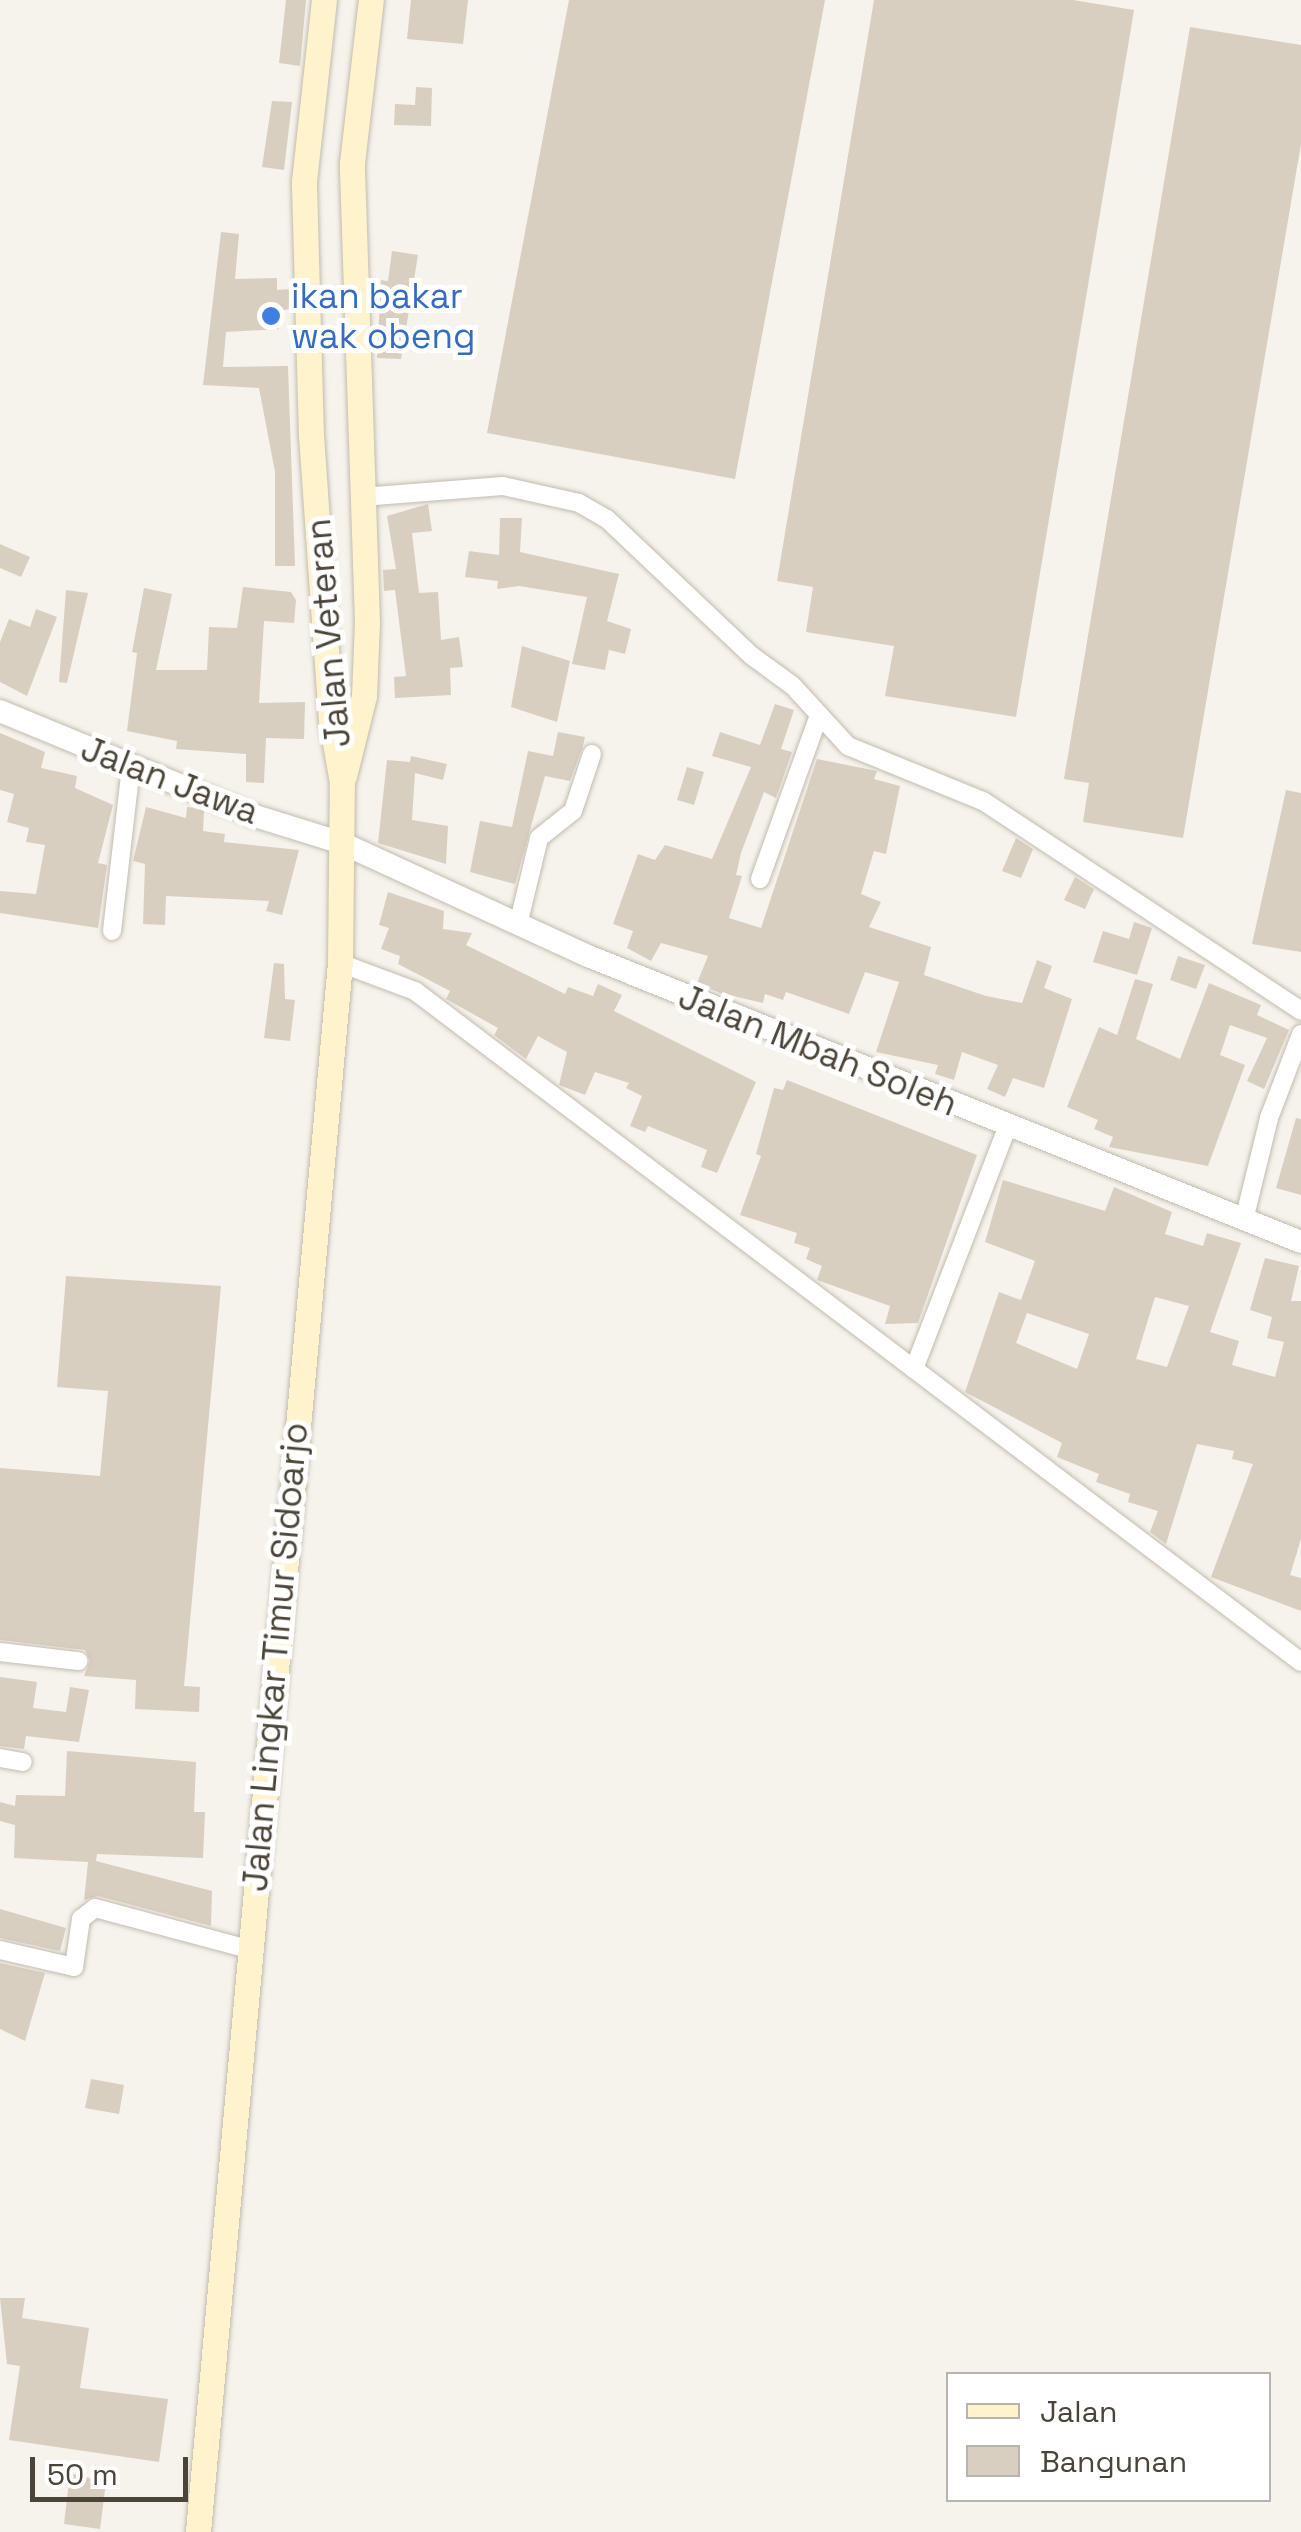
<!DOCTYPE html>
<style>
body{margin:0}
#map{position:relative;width:1301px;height:2532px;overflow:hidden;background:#f6f3ec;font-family:"Space Grotesk",sans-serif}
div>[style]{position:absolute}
.building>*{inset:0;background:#d8cfc1}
.roads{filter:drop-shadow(0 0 2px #c2bbae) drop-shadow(0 0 2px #c2bbae)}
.minor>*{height:18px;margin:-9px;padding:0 9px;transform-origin:9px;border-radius:9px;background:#fff}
.tertiary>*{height:22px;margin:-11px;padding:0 11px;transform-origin:11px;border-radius:11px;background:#fff}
.secondary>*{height:25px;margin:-12.5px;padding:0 12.5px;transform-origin:12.5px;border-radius:12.5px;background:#fff3cd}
.dots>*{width:28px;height:28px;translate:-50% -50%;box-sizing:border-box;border:5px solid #fff;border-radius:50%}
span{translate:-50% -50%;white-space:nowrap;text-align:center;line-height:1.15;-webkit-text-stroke:10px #fff;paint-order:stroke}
.shop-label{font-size:35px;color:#366cbe}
.left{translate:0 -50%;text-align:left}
.street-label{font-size:35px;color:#4b4439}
.legend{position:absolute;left:946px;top:2372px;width:325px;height:130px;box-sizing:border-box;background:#fff;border:2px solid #b7b4b0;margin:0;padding:12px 18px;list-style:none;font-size:30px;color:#4b4439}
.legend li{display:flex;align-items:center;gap:20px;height:50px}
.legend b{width:50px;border:2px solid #b7b4b0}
.scale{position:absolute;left:30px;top:2457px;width:158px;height:45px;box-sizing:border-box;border:5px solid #4b4439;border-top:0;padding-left:12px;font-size:30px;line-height:35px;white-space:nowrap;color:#4b4439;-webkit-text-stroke:8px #fff;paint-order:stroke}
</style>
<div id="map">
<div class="building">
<i style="clip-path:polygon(286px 0,306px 0,300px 66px,279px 63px)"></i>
<i style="clip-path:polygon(411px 0,468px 0,463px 44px,407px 39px)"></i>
<i style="clip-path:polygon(569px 0,825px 0,735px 479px,487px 433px)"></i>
<i style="clip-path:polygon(874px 0,1073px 0,1134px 10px,1016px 717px,885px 696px,894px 646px,806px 632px,813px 587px,777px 581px)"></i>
<i style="clip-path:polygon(1190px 27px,1301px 45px,1301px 144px,1183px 838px,1083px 822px,1089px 783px,1064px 779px)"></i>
<i style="clip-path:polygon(416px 87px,432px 88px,431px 126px,394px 125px,395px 104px,415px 105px)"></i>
<i style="clip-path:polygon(272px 101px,292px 102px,284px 170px,262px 167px)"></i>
<i style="clip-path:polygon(221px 232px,239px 234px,235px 279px,277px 278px,277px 290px,290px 289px,291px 309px,278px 311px,279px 329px,226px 332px,223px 367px,288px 366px,295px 566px,275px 566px,275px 472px,259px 388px,203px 385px)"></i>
<i style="clip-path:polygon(392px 251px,418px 255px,401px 359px,377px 358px,381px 280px,388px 281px)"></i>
<i style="clip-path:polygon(428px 504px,432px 531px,412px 533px,419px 593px,438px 592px,441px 640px,459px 637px,463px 667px,450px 668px,451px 695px,395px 698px,394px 677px,406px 676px,395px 590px,384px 591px,383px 570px,396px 569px,387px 516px)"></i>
<i style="clip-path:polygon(500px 518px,522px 518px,520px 552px,619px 574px,607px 621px,631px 629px,625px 654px,609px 650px,605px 670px,572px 664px,587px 597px,519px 586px,497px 589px,498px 581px,465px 577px,469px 551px,499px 555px)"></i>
<i style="clip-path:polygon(0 544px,30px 557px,21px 577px,0 568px)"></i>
<i style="clip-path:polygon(243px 587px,291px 592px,296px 600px,294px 623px,264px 621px,259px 703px,305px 702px,304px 739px,266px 738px,264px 783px,246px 782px,246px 754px,176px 749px,177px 741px,127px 731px,137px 653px,132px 652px,144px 588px,172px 594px,156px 670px,207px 670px,209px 627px,237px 628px)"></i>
<i style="clip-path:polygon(66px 590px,88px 593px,67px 683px,59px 682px)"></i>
<i style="clip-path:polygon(36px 609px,57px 617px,27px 696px,0 682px,0 642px,9px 619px,30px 627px)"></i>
<i style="clip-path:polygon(522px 646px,570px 661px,557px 722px,511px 707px)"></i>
<i style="clip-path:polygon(775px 704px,794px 710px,781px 749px,792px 752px,776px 798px,764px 792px,741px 853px,736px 875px,742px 876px,729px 918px,761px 928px,817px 759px,877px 771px,874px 779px,900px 786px,886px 854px,874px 851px,861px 894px,881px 902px,869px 927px,931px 947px,924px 975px,986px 996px,1022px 1003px,1037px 960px,1052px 966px,1044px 988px,1072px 999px,1044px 1088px,1013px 1078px,1005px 1097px,987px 1089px,998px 1065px,962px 1052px,954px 1080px,935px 1074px,938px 1065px,876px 1052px,899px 982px,865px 972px,849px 1014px,786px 992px,783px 1000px,765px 994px,763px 1003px,720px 993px,697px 983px,708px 956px,661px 943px,651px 961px,627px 948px,633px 931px,613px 924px,638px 854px,655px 860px,665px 845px,712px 859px,751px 767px,712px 756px,720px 732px,760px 745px)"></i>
<i style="clip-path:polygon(558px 732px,585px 737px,583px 746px,570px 781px,545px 776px,515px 884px,470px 872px,480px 821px,512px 827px,528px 751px,553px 756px)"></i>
<i style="clip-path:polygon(0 733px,45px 752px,41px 768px,77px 776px,75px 788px,113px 805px,98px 863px,107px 865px,98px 928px,0 913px,0 891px,36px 894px,45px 845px,26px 842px,29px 828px,7px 822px,14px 794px,0 790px)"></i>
<i style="clip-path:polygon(411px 756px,447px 764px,443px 780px,415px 773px,412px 820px,448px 826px,446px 864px,378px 843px,387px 760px,410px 762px)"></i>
<i style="clip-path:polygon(687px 767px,704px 772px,694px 805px,677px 800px)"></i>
<i style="clip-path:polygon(1286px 790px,1301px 793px,1301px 952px,1252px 944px)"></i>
<i style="clip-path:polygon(146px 807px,186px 818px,187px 807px,195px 808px,204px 811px,203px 831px,225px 834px,224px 842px,299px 850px,282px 915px,266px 911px,269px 901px,166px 896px,165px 925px,143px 924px,145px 864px,133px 861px)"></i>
<i style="clip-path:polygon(1016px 838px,1033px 849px,1021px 878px,1002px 871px)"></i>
<i style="clip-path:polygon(1075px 877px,1094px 889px,1085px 909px,1064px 900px)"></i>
<i style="clip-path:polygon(388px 892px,444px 911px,443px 929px,472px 933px,466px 945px,565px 994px,568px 987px,593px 996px,598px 984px,622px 995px,614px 1011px,756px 1082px,717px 1173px,701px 1167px,707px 1150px,648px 1126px,645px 1132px,630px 1126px,642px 1096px,626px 1088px,629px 1083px,595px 1072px,585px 1095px,559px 1085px,567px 1052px,538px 1036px,526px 1059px,494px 1035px,498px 1028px,446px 999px,450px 991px,398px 964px,400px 956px,381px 949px,389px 928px,379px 925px)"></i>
<i style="clip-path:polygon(1134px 922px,1152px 928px,1137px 975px,1093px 962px,1103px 931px,1129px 939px)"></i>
<i style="clip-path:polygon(1178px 956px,1205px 965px,1196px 989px,1170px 980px)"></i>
<i style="clip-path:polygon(274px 963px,284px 964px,285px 999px,295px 1000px,290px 1041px,264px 1038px)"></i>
<i style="clip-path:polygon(1135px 979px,1153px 984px,1136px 1039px,1180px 1059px,1209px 983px,1261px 1005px,1257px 1015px,1289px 1030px,1264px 1089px,1247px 1081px,1267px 1038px,1230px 1025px,1220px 1055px,1245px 1065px,1208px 1166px,1109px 1147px,1113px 1137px,1094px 1129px,1098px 1120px,1067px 1107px,1099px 1027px,1117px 1035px)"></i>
<i style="clip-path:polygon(787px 1080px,977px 1155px,918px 1323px,885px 1324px,890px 1306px,817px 1280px,822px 1266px,806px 1259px,810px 1248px,794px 1243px,797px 1233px,740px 1215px,761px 1156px,756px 1154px,774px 1088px,783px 1090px)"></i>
<i style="clip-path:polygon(1296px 1118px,1301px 1119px,1301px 1195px,1276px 1188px)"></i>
<i style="clip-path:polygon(evenodd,1003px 1180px,1105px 1211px,1114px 1187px,1172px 1212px,1165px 1234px,1203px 1246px,1207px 1233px,1241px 1243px,1210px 1332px,1239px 1341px,1232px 1365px,1275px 1377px,1284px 1342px,1267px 1338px,1272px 1317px,1250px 1310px,1265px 1258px,1299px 1266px,1291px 1301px,1301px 1301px,1301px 1539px,1290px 1575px,1301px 1578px,1301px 1611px,1211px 1577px,1253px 1464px,1232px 1459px,1234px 1451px,1197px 1444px,1166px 1544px,1150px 1532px,1158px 1511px,1128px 1502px,1130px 1494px,1096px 1482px,1099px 1474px,1057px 1457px,1062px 1443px,965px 1392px,999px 1292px,1021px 1300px,1035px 1261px,985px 1242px,1003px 1180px,1155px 1297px,1189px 1306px,1167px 1367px,1136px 1359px,1155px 1297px,1003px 1180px,1027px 1313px,1089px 1334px,1077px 1369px,1016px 1343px,1027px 1313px)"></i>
<i style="clip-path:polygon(66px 1276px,221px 1286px,184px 1686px,200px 1687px,199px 1712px,135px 1709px,136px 1680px,84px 1676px,90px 1661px,85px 1650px,0 1640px,0 1468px,100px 1476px,108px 1391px,57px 1387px)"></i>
<i style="clip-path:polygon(0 1677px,37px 1682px,33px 1708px,66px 1712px,70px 1687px,89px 1690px,79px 1742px,26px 1736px,24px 1749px,0 1746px)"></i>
<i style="clip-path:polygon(67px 1751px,196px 1762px,194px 1812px,205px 1812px,203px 1858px,97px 1854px,96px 1861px,212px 1891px,211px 1926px,98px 1896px,84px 1900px,88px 1862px,14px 1858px,15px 1825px,0 1821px,0 1802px,15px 1806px,16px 1795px,65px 1796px)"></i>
<i style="clip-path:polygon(0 1909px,66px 1928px,60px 1951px,0 1938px)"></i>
<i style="clip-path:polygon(0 1963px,45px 1973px,25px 2041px,0 2029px)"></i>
<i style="clip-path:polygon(91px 2079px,124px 2085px,119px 2114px,85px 2108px)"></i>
<i style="clip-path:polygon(0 2298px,25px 2298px,22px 2318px,89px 2328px,80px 2388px,168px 2399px,159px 2462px,9px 2440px,20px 2366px,7px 2364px)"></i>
<i style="clip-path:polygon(70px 2473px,106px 2482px,100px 2529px,64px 2524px)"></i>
</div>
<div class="roads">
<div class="minor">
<i style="left:362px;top:497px;width:141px;rotate:-4.5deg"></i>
<i style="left:503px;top:486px;width:78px;rotate:12.6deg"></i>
<i style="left:579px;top:503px;width:32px;rotate:30deg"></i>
<i style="left:607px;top:519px;width:199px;rotate:43.4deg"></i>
<i style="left:752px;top:656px;width:51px;rotate:36.2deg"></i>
<i style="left:793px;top:686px;width:81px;rotate:47.5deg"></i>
<i style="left:848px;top:746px;width:146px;rotate:22.2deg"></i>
<i style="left:983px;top:801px;width:381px;rotate:33.4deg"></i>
<i style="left:760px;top:879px;width:174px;rotate:-70.2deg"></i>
<i style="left:518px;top:925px;width:89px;rotate:-76.4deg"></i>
<i style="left:539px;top:838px;width:43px;rotate:-38.5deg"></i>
<i style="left:573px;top:811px;width:60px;rotate:-71.6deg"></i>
<i style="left:112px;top:931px;width:165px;rotate:-83.4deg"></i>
<i style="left:340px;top:963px;width:80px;rotate:20.5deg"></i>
<i style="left:415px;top:991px;width:1111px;rotate:37.14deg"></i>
<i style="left:1244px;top:1220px;width:105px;rotate:-76.2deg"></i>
<i style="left:1269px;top:1118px;width:90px;rotate:-69.1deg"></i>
<i style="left:914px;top:1369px;width:258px;rotate:-68.9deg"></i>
<i style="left:0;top:1652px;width:79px;rotate:6.6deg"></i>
<i style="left:0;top:1758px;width:23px;rotate:10deg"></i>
<i style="left:0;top:1950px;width:76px;rotate:12.9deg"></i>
<i style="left:74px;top:1967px;width:49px;rotate:-81.7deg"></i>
<i style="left:81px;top:1919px;width:18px;rotate:-38deg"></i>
<i style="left:95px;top:1908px;width:158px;rotate:15deg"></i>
</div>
<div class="tertiary">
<i style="left:0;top:711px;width:273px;rotate:22.4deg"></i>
<i style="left:252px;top:815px;width:94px;rotate:17.3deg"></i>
<i style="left:342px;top:843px;width:271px;rotate:24.7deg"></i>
<i style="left:588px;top:956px;width:768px;rotate:21.86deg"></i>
</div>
<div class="secondary">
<i style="left:344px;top:776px;width:82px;rotate:-76deg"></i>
<i style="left:364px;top:696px;width:74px;rotate:-87.7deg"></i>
<i style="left:367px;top:622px;width:459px;rotate:-91.9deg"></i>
<i style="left:352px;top:163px;width:164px;rotate:-83.4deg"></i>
<i style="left:198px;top:2532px;width:1575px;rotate:-84.83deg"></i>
<i style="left:340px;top:963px;width:181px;rotate:-89.4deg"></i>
<i style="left:342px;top:782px;width:62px;rotate:-100.2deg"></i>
<i style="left:331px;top:721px;width:286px;rotate:-94deg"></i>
<i style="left:311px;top:436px;width:255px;rotate:-91.6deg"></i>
<i style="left:304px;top:181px;width:182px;rotate:-83.7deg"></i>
</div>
</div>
<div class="dots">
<i style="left:271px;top:316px;background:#3f7fe0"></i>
</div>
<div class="shop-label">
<span class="left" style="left:291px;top:316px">ikan bakar<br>wak obeng</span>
</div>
<div class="street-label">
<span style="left:328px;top:633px;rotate:-95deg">Jalan Veteran</span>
<span style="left:170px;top:780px;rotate:21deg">Jalan Jawa</span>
<span style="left:818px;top:1050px;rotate:22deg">Jalan Mbah Soleh</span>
<span style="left:275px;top:1657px;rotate:-85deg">Jalan Lingkar Timur Sidoarjo</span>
</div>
<ul class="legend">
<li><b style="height:12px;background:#fff3cd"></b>Jalan</li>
<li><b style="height:28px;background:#d8cfc1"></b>Bangunan</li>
</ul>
<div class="scale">50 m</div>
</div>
